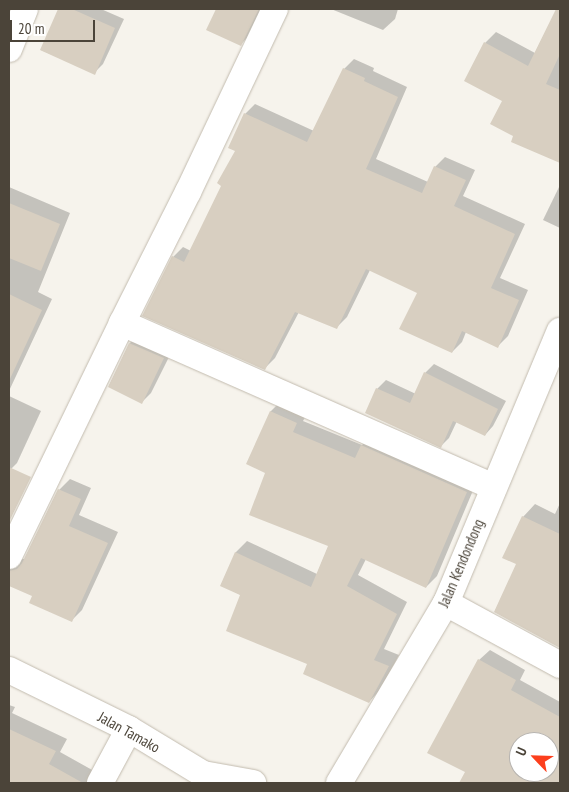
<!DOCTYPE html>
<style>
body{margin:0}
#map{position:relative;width:569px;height:792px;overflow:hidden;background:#f6f3ec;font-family:"PT Sans Narrow",sans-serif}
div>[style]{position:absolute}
.shadow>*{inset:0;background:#0003}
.building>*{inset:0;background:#d8cfc1}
.roads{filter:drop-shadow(0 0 1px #c2bbae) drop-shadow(0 0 1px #c2bbae)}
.minor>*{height:26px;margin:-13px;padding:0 13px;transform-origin:13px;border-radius:13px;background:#fff}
span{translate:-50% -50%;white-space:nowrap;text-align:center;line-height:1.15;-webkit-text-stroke:4px #fff;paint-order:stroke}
.street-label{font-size:15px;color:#4b4439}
.frame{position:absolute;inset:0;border:10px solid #4b4439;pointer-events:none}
.north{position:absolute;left:509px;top:732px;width:50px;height:50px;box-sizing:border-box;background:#fff;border:1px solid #b7b4b0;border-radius:50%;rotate:294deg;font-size:14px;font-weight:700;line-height:20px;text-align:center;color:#4b4439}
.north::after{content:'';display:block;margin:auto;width:18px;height:22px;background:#fc3f1d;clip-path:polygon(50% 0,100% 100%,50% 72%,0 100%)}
.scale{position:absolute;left:10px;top:20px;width:85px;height:22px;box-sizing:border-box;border:2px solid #4b4439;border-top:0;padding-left:6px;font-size:15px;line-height:18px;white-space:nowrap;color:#4b4439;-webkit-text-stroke:4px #fff;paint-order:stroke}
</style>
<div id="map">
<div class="shadow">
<i style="clip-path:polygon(60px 9px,101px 9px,124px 19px,103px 64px,94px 73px,41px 50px)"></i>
<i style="clip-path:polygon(217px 9px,262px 9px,250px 35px,241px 44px,208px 29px)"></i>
<i style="clip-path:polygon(331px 9px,398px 9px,395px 19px,383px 30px)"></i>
<i style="clip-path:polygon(557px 9px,560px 9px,560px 161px,513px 142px,515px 136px,485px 43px,496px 32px,535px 53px)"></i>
<i style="clip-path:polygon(354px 59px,374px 68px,373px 71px,407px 87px,376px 159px,428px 182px,435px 167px,445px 157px,475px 170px,463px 196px,525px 224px,500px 278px,528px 290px,508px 336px,498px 346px,466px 332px,462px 342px,452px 352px,419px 292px,370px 270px,347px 317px,337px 327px,299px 312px,275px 358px,265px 368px,173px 257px,183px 247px,191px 251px,223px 185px,236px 150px,245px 114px,255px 104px,314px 131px,344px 69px)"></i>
<i style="clip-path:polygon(560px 185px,560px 228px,543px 220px)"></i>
<i style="clip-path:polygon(9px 187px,70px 213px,38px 292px,52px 299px,9px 391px)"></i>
<i style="clip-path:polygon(139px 334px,173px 349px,151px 393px,142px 402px,109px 386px,130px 343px)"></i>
<i style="clip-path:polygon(434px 364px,506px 401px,493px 426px,485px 435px,457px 421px,449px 438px,441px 446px,377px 389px,386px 380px,416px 394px,425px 373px)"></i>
<i style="clip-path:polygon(9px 396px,41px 411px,17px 463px,9px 471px)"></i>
<i style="clip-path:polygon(282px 400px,308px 412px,303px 421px,362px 445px,373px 435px,477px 481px,437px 576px,426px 587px,366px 559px,358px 575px,407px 602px,384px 649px,399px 655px,380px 690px,369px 702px,309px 664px,241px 595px,221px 585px,236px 552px,247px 541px,317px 574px,329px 545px,267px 472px,248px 464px,271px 411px)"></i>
<i style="clip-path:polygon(70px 479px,91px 488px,79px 515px,118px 532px,82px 610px,71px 621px,34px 596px,9px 584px,9px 555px,13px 559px,26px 559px,59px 490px)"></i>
<i style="clip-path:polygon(560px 503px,560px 647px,495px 611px,517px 564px,523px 517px,535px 504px,555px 514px)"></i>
<i style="clip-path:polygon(evenodd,490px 650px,525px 670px,520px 680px,560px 702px,560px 783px,461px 783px,467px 771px,429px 752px,479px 660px,490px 650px,519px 742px,549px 742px,549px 772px,519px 772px,519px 742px)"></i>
<i style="clip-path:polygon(9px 705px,15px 707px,12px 713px,67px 739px,60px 752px,94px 771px,88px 783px,9px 783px)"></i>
</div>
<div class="building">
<i style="clip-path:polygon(58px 9px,72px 9px,115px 28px,95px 75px,40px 50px)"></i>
<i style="clip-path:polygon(216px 9px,259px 9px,241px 46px,206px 30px)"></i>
<i style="clip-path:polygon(556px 9px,560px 9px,560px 54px,546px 84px,560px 90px,560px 163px,511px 142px,513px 136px,490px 124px,502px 101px,464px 81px,484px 42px,528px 66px)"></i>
<i style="clip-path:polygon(343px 68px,365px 78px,364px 81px,398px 97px,366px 169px,422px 193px,434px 166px,466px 180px,454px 206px,515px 234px,491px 288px,519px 300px,498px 348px,462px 331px,452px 353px,399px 329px,417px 293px,366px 269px,337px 329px,295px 312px,265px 370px,142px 316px,172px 256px,184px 262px,221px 186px,217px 183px,235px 151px,228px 148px,244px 113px,307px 142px)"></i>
<i style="clip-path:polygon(9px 203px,60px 224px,41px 271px,9px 258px)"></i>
<i style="clip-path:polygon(9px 294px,42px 310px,9px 381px)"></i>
<i style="clip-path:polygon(129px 343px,164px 358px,142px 404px,108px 387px)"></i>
<i style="clip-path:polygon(424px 372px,498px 409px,485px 436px,453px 421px,441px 448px,365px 413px,376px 388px,410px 403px)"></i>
<i style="clip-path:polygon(270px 411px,297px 423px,293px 432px,355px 458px,361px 445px,467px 492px,426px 588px,361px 558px,347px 586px,397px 614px,374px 660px,389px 666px,369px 703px,303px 674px,307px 664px,226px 631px,240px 595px,220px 586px,235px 552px,311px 587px,328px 546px,249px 515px,265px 473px,246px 464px)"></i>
<i style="clip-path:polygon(9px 467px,31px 477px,9px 522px)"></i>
<i style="clip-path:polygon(58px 489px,81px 499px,69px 526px,108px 543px,72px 622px,29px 603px,32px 596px,9px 586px,9px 571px,17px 569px,22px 563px)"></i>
<i style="clip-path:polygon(522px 516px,560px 534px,560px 648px,494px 612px,516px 564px,502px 558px)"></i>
<i style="clip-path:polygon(evenodd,478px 659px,516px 680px,511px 690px,560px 717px,560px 783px,459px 783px,465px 772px,427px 753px,478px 659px,519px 742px,549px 742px,549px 772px,519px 772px,519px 742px)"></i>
<i style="clip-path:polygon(9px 729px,56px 751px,49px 764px,83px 783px,9px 783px)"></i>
</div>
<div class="roads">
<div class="minor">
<i style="left:9px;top:49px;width:43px;rotate:-68.2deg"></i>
<i style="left:122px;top:323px;width:406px;rotate:23.8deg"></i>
<i style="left:9px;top:556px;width:259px;rotate:-64.1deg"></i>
<i style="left:122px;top:323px;width:147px;rotate:-63.3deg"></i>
<i style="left:188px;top:192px;width:203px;rotate:-64.6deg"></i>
<i style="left:446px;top:603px;width:130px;rotate:28.5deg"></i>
<i style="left:9px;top:670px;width:134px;rotate:26.2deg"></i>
<i style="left:129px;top:729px;width:87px;rotate:31.3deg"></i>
<i style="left:203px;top:774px;width:51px;rotate:10.2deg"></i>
<i style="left:100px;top:783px;width:61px;rotate:-61.8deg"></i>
<i style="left:339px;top:783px;width:209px;rotate:-59.3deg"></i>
<i style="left:446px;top:603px;width:295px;rotate:-67.3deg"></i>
</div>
</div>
<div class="street-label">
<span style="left:461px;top:563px;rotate:-67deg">Jalan Kendondong</span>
<span style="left:129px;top:732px;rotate:29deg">Jalan Tamako</span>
</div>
<div class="frame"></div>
<div class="north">U</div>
<div class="scale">20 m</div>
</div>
